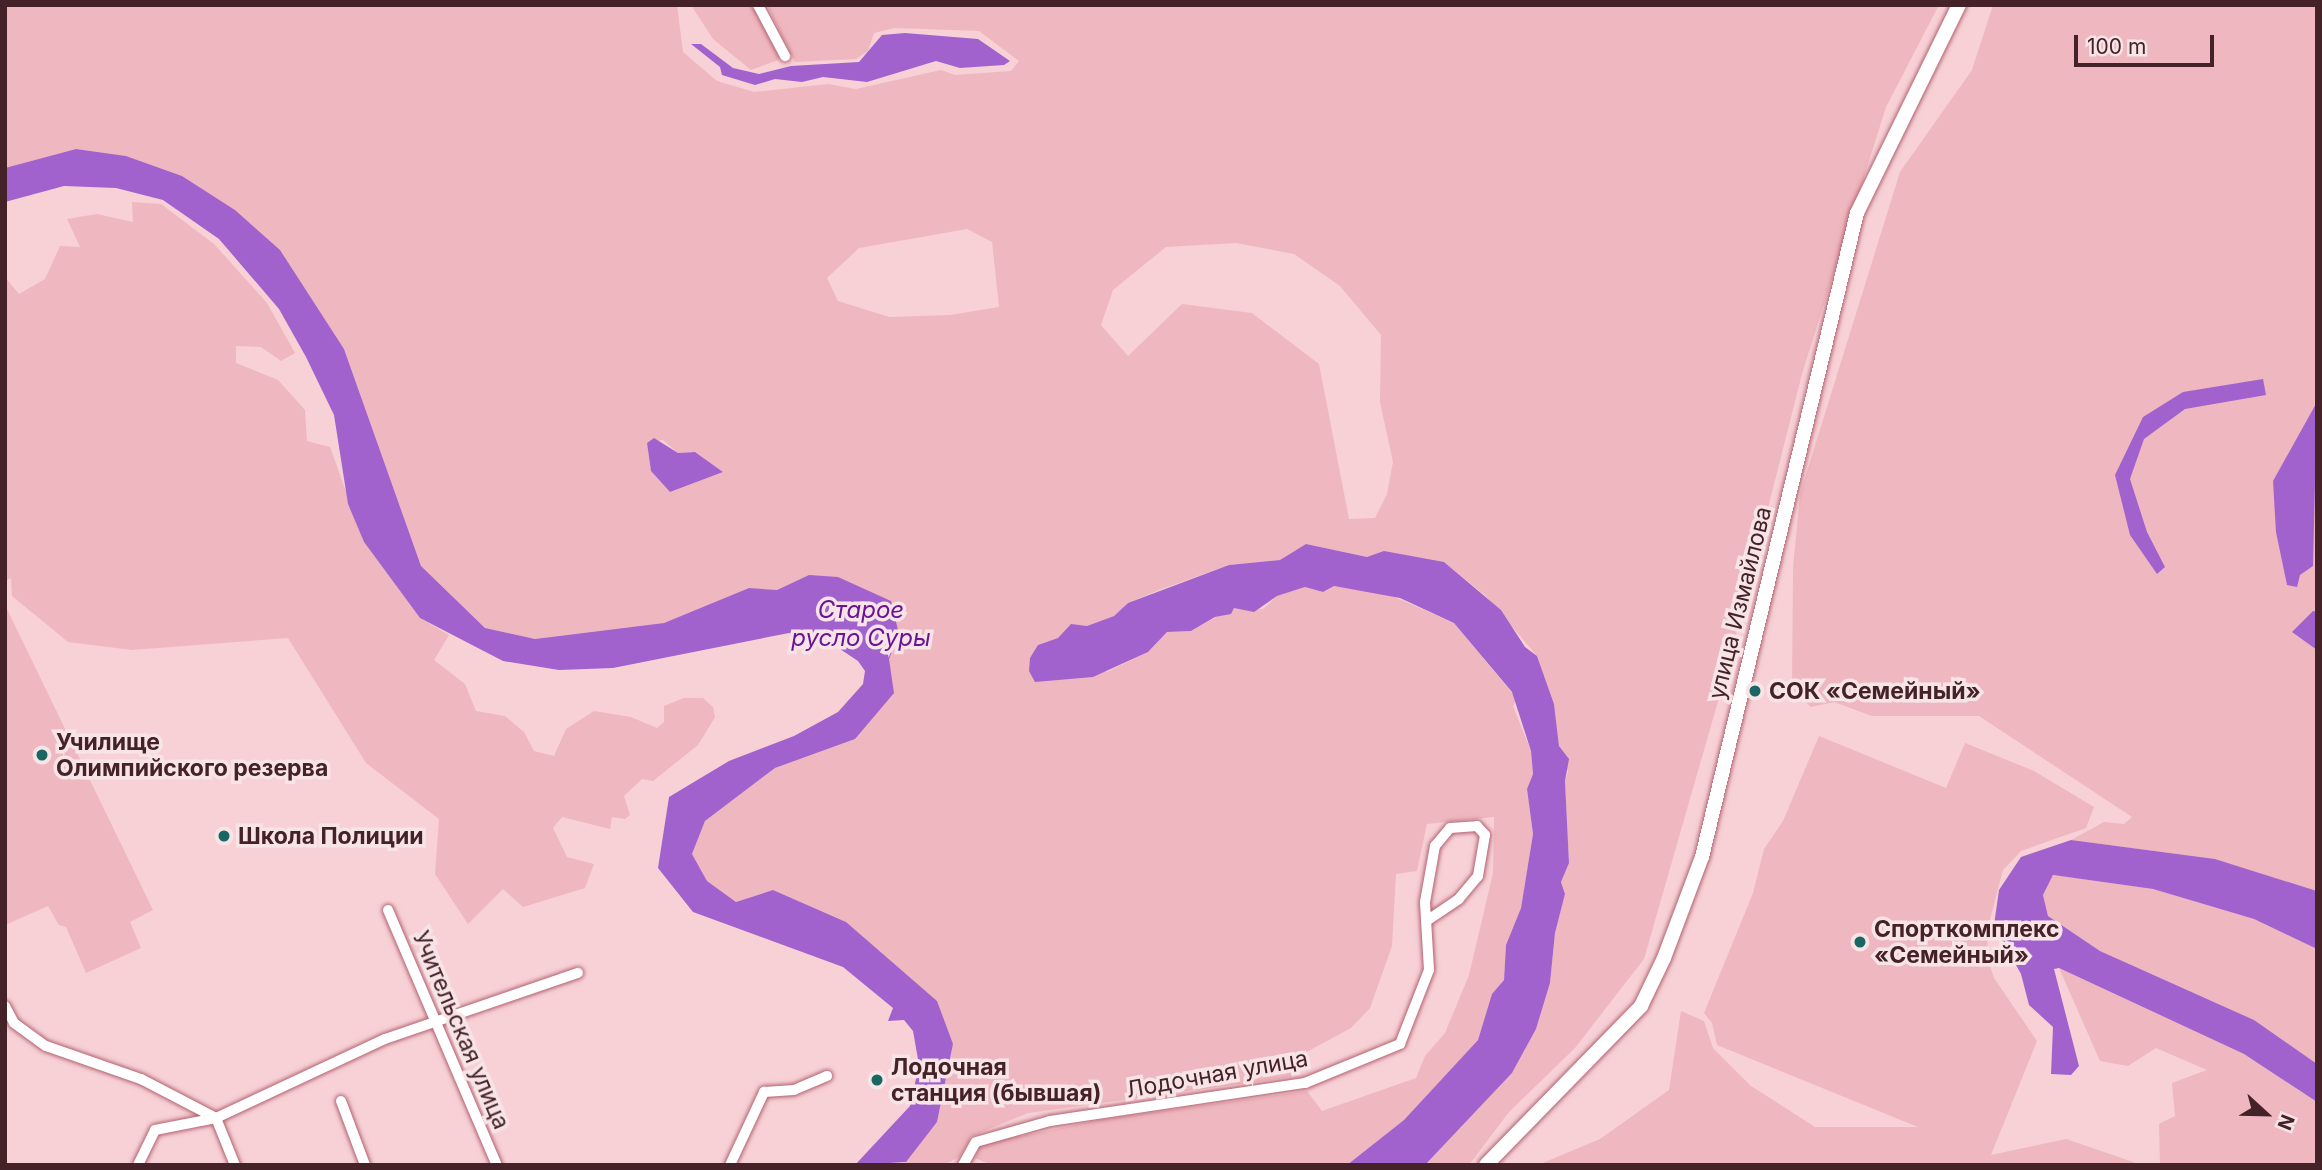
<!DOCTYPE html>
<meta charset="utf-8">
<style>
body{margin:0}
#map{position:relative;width:2322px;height:1170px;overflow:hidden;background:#f7d1d6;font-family:Inter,sans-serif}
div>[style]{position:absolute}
.green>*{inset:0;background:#efb7bf}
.water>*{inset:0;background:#a262ce}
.roads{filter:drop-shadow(0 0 2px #b36170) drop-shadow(0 0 2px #b36170)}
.street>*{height:10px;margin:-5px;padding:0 5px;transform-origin:5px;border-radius:5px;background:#fff}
.secondary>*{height:14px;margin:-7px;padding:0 7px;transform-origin:7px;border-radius:7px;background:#fff}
.dots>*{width:19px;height:19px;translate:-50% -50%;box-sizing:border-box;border:4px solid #f7e4e6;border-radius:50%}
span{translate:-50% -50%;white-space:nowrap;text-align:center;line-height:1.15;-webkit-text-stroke:7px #f7e4e6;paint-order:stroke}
.street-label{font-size:23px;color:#442228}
.poi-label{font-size:23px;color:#442228;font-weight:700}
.left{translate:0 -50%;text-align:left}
.water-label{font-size:24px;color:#6c139a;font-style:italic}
.frame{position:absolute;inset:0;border:7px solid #442228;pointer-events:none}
.north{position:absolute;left:2231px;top:1079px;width:70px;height:70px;-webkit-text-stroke:5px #f7e4e6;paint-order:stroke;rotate:112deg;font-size:19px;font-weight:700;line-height:28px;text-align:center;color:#442228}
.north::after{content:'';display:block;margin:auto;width:24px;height:32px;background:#442228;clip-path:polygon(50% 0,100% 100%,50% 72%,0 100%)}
.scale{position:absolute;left:2074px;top:35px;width:140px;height:32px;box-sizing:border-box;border:4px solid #442228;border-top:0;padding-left:9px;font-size:21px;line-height:24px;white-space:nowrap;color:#442228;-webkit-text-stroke:5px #f7e4e6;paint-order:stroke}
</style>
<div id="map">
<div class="green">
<i style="clip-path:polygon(evenodd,5px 5px,677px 5px,683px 52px,717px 81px,754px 92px,828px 84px,856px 89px,941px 70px,955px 75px,1011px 71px,1019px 61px,979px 31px,894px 28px,874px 33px,868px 51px,856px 59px,795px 62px,767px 5px,1939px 5px,1886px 107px,1802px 374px,1727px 670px,1644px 959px,1575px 1048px,1509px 1112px,1469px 1165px,1425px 1165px,1512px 1073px,1536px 1029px,1550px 983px,1555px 933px,1565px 894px,1561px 882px,1569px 863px,1565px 781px,1568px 772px,1559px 746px,1554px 704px,1537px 656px,1486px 596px,1444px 562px,1367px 557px,1306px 544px,1280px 560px,1229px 565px,1159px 590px,1128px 603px,1114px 616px,1087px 626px,1071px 625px,1058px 638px,1038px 645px,1107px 672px,1148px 652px,1167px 632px,1191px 631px,1233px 608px,1263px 609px,1277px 596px,1305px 587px,1323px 592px,1334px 586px,1390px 595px,1454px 623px,1517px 699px,1513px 706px,1531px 751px,1533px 774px,1527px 789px,1533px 834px,1521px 908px,1506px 945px,1504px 980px,1492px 995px,1478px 1040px,1468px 1051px,1404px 1120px,1347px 1165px,991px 1165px,975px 1158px,981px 1144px,1106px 1119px,1307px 1091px,1322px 1111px,1416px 1078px,1425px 1056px,1445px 1033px,1469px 975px,1493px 873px,1494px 817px,1427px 824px,1417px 871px,1396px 874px,1392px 946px,1370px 1008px,1351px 1028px,1301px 1055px,1291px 1077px,1028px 1113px,972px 1136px,959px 1157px,944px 1165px,903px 1165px,937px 1122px,953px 1044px,846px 922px,773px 890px,736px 902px,707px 881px,692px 854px,705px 821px,775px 768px,855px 739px,899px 634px,809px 575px,777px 590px,749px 588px,664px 623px,535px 639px,485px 628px,421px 566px,344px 349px,235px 210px,182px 176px,126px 156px,76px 149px,5px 168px,5px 5px,967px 229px,992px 242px,999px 307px,950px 315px,889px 317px,838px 301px,827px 278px,859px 248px,967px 229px,5px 5px,1236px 243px,1294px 254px,1340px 286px,1381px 335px,1380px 402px,1393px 462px,1387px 494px,1375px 518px,1349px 519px,1319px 364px,1252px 313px,1182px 304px,1128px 356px,1101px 325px,1113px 290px,1166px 247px,1236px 243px,5px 5px,663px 440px,678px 453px,695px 452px,723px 472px,670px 492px,651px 471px,647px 443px,663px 440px)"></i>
<i style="clip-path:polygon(691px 5px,750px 5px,771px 32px,781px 53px,778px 60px,751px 70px,713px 39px)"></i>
<i style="clip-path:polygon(1993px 5px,2317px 5px,2317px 891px,2215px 859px,2071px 840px,2104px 822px,2124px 824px,2132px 817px,1979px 716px,1872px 716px,1834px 702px,1811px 707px,1792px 690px,1793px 568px,1800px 494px,1900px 172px,1972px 70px)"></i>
<i style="clip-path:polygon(132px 202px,161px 204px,214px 244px,267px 303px,295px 353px,281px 361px,261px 347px,236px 346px,236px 363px,278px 380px,305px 410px,307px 441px,330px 447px,364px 542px,420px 618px,449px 635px,434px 660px,465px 684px,476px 711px,505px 716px,524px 732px,534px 751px,554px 756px,566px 729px,594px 711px,631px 717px,657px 728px,664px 722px,664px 706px,684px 698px,703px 698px,713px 707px,715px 717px,698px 745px,653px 781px,642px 779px,624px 796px,630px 815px,625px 819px,612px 817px,610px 829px,562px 817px,553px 828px,567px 857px,594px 864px,585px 888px,523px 907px,503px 889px,468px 924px,435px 874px,439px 819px,366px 763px,288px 638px,132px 650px,68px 642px,12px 596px,11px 578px,5px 581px,5px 277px,19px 294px,45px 279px,60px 246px,80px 247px,67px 219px,97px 214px,133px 222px)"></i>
<i style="clip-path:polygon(5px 605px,153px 910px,130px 922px,141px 948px,86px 973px,66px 927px,59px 925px,48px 906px,5px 925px)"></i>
<i style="clip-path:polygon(1819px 736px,1946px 788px,1965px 743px,2034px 771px,2094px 807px,2086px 828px,2021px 851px,2003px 870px,1988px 927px,1987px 957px,1994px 978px,2037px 1041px,1991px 1155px,2066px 1139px,2142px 1165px,1538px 1165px,1600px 1139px,1669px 1090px,1681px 1011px,1704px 1021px,1713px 1048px,1751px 1086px,1815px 1127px,1918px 1127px,1717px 1045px,1712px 1023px,1704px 1013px,1753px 893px,1764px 849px,1783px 821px)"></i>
<i style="clip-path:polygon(2053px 875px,2153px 889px,2254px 919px,2317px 949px,2317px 1064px,2254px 1020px,2100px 951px,2048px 916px,2043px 895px)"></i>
<i style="clip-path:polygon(2059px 968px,2244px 1054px,2317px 1102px,2317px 1165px,2160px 1165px,2159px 1124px,2175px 1116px,2172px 1083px,2207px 1070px,2156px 1048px,2128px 1066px,2100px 1061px)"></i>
</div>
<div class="water">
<i style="clip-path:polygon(905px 33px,978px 39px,1010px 61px,1004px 65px,960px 68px,936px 61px,867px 82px,823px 77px,802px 82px,775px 79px,755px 85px,722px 75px,720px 67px,691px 44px,701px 44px,733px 68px,759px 74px,791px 66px,859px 62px,882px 35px)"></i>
<i style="clip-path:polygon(76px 149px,126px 156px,182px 176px,235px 210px,280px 250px,344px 349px,421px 566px,485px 628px,535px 639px,664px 623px,749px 588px,777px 590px,809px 575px,838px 577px,891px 601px,899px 634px,889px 659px,894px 693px,855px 739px,775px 768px,705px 821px,692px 854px,707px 881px,736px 902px,773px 890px,846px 922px,937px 1001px,953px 1044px,937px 1122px,906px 1162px,855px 1165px,910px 1106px,919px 1065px,913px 1031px,904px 1020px,888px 1021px,893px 1008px,843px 967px,693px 912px,658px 868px,669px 797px,729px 761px,794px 736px,838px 712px,863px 684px,865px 671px,858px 661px,828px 641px,789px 633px,613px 668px,559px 670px,503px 661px,420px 618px,364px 542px,348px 504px,334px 415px,306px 357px,279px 309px,219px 239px,163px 200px,116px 188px,64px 186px,5px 202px,5px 168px)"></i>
<i style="clip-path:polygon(2263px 379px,2266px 395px,2185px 409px,2144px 439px,2130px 479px,2147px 532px,2165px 567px,2157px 574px,2130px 535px,2115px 475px,2143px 417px,2183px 392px)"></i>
<i style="clip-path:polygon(2317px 402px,2313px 566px,2300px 575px,2297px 587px,2287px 585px,2276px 532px,2273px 481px)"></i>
<i style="clip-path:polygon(654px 438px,678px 453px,695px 452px,723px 472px,670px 492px,651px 471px,647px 443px)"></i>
<i style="clip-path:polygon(1306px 544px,1367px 557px,1384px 551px,1444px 562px,1501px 610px,1525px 647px,1537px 656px,1554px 704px,1559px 746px,1569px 759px,1565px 781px,1569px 863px,1561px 882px,1565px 894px,1555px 933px,1550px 983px,1536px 1029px,1512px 1073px,1425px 1165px,1347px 1165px,1404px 1120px,1478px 1040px,1492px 994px,1504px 980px,1506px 945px,1521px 908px,1533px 834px,1527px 789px,1533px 774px,1531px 751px,1512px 692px,1454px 623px,1400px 598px,1334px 586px,1323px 592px,1305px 587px,1277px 596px,1254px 612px,1234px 608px,1231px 614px,1215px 617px,1191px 631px,1167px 632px,1148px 652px,1093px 677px,1035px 682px,1029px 671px,1030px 658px,1038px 645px,1058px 638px,1071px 624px,1087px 626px,1114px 616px,1128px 603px,1229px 565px,1280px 560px)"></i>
<i style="clip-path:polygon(2313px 611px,2317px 612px,2317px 650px,2292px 632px)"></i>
<i style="clip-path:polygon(2071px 840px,2215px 859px,2317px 891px,2317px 949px,2254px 919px,2153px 889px,2053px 875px,2043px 895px,2048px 916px,2100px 951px,2254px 1020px,2317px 1064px,2317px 1102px,2244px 1054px,2059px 968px,2054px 969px,2079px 1066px,2071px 1075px,2051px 1074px,2053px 1027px,2029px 1005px,2021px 974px,1994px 925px,1999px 890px,2021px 857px)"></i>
</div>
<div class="roads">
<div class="street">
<i style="left:758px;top:5px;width:58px;rotate:62.1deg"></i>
<i style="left:388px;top:910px;width:277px;rotate:66.9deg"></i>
<i style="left:5px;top:1006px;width:19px;rotate:62deg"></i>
<i style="left:14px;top:1023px;width:39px;rotate:36deg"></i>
<i style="left:46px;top:1046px;width:101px;rotate:19.2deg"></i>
<i style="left:141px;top:1079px;width:85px;rotate:27.5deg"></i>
<i style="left:341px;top:1101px;width:68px;rotate:69.4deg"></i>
<i style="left:216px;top:1118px;width:51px;rotate:68deg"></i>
<i style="left:138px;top:1165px;width:39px;rotate:-64deg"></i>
<i style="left:155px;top:1130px;width:62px;rotate:-11.1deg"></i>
<i style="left:216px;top:1118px;width:187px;rotate:-25.1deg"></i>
<i style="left:385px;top:1039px;width:204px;rotate:-18.9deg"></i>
<i style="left:730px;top:1165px;width:81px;rotate:-65deg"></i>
<i style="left:764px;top:1092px;width:30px;rotate:-4deg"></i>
<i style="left:794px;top:1090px;width:36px;rotate:-23deg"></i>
<i style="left:963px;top:1165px;width:26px;rotate:-61deg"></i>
<i style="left:976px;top:1142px;width:77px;rotate:-15.8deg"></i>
<i style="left:1050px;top:1121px;width:258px;rotate:-8.5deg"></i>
<i style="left:1305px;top:1083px;width:103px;rotate:-22.3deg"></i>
<i style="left:1400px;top:1044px;width:79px;rotate:-68.6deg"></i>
<i style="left:1429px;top:970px;width:68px;rotate:-93.4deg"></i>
<i style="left:1425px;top:902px;width:57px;rotate:-79.9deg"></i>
<i style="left:1435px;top:846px;width:23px;rotate:-50deg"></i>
<i style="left:1450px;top:828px;width:27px;rotate:-4deg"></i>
<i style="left:1477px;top:826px;width:12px;rotate:48deg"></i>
<i style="left:1485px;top:835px;width:42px;rotate:99.7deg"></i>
<i style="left:1478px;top:876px;width:30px;rotate:130deg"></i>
<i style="left:1459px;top:899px;width:36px;rotate:146deg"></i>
</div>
<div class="secondary">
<i style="left:1486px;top:1165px;width:222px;rotate:-45.7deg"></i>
<i style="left:1641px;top:1006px;width:53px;rotate:-64.4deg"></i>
<i style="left:1664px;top:958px;width:108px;rotate:-69.4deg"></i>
<i style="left:1702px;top:857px;width:662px;rotate:-76.47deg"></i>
<i style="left:1857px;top:213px;width:232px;rotate:-63.9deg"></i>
</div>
</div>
<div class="dots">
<i style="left:1755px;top:691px;background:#1a6662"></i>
<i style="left:42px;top:755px;background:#1a6662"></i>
<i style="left:224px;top:836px;background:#1a6662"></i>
<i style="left:1860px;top:942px;background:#1a6662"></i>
<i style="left:877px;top:1080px;background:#1a6662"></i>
</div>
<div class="street-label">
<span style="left:1740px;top:603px;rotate:-76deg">улица Измайлова</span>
<span style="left:461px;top:1030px;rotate:67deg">Учительская улица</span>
<span style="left:1217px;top:1074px;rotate:-10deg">Лодочная улица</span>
</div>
<div class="poi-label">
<span class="left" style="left:1769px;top:691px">СОК «Семейный»</span>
<span class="left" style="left:56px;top:755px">Училище<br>Олимпийского резерва</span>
<span class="left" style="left:238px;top:836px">Школа Полиции</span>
<span class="left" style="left:1874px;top:942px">Спорткомплекс<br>«Семейный»</span>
<span class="left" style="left:891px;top:1080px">Лодочная<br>станция (бывшая)</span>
</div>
<div class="water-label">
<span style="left:861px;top:624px">Старое<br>русло Суры</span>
</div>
<div class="frame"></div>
<div class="north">N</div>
<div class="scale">100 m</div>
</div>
